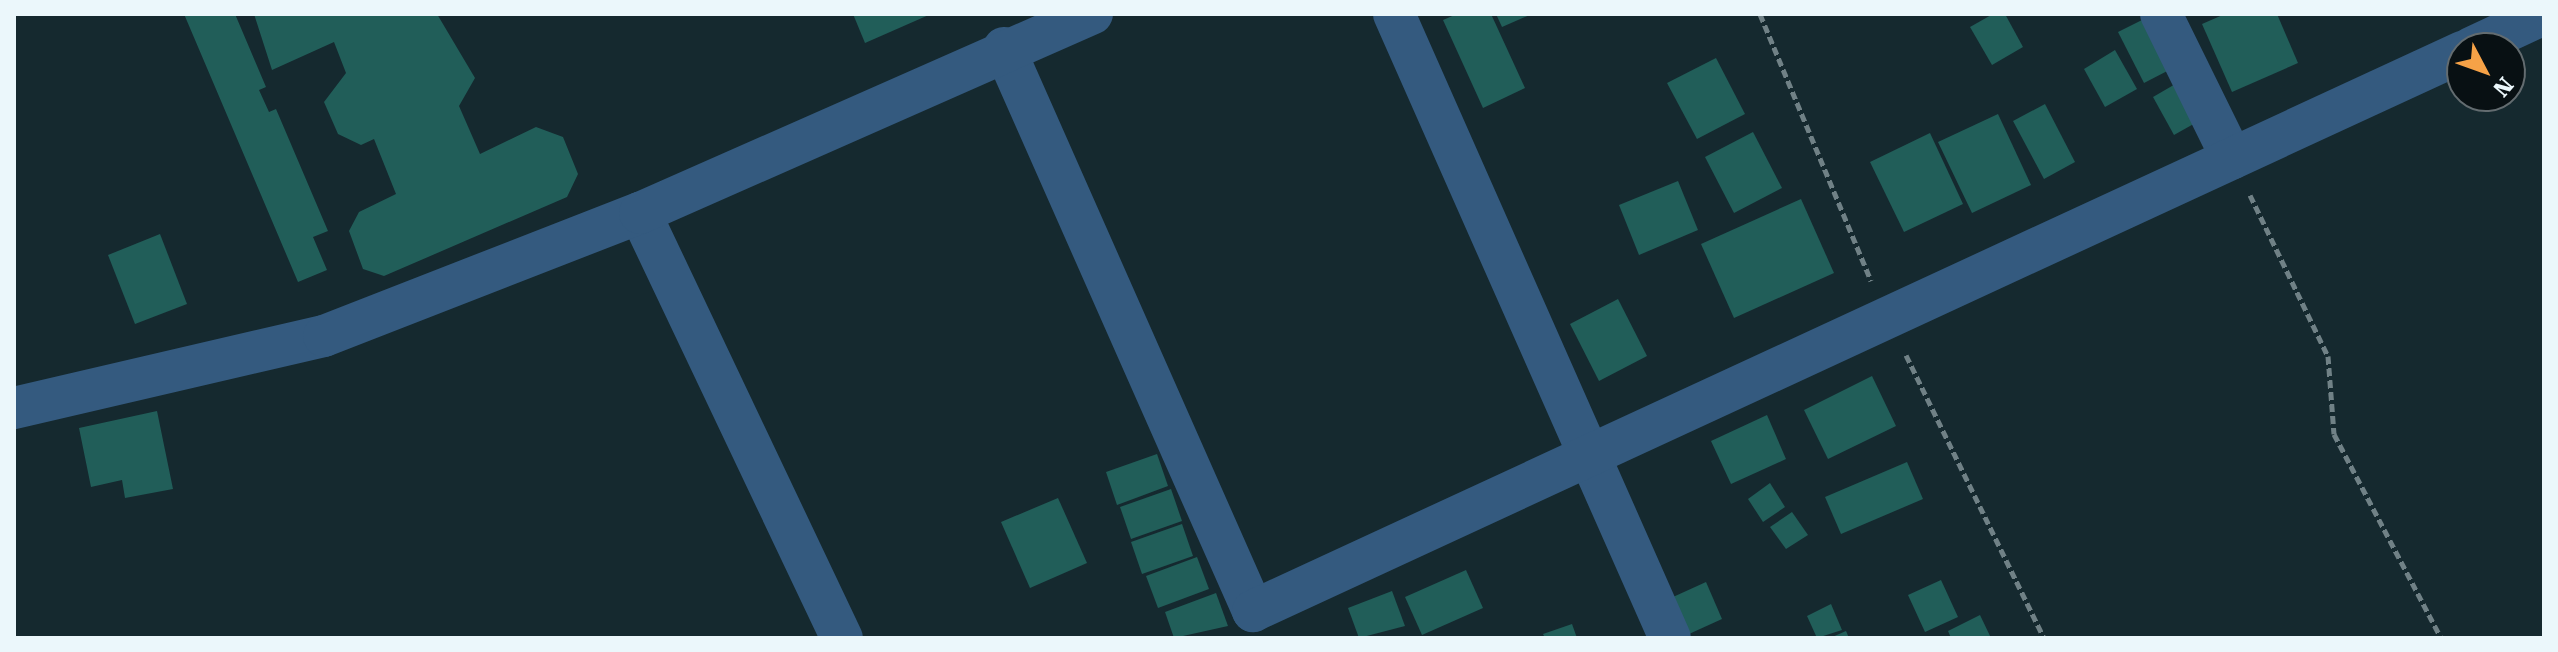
<!DOCTYPE html>
<style>
body{margin:0}
#map{position:relative;width:2558px;height:652px;overflow:hidden;background:#15292f;font-family:"Roboto Serif",serif}
div>[style]{position:absolute}
.building>*{inset:0;background:#215e59}
.path>*{height:5px;margin-top:-2.5px;transform-origin:0;background:repeating-linear-gradient(90deg,#708186 0 8px,transparent 0 12px)}
.minor>*{height:42px;margin:-21px;padding:0 21px;transform-origin:21px;border-radius:21px;background:#345a7f}
span{translate:-50% -50%;white-space:nowrap;text-align:center;line-height:1.15;-webkit-text-stroke:8px #081013;paint-order:stroke}
.frame{position:absolute;inset:0;border:16px solid #ebf7fb;pointer-events:none}
.north{position:absolute;left:2446px;top:32px;width:80px;height:80px;box-sizing:border-box;background:#081013;border:2px solid #636c70;border-radius:50%;rotate:131deg;font-size:22px;font-weight:700;line-height:32px;text-align:center;color:#ebf7fb}
.north::after{content:'';display:block;margin:auto;width:28px;height:36px;background:#f6a247;clip-path:polygon(50% 0,100% 100%,50% 72%,0 100%)}
</style>
<div id="map">
<div class="building">
<i style="clip-path:polygon(184px 14px,235px 14px,266px 87px,259px 90px,269px 112px,276px 109px,328px 231px,313px 237px,327px 270px,298px 282px)"></i>
<i style="clip-path:polygon(254px 14px,437px 14px,475px 78px,459px 106px,480px 154px,536px 127px,563px 137px,578px 174px,567px 197px,384px 276px,363px 269px,349px 231px,359px 212px,396px 194px,374px 139px,361px 145px,338px 134px,324px 102px,346px 73px,334px 42px,272px 70px)"></i>
<i style="clip-path:polygon(853px 14px,931px 14px,865px 43px)"></i>
<i style="clip-path:polygon(1457px 14px,1491px 14px,1525px 88px,1483px 108px,1443px 20px)"></i>
<i style="clip-path:polygon(1496px 14px,1532px 14px,1502px 27px)"></i>
<i style="clip-path:polygon(1993px 14px,2005px 14px,2023px 47px,1992px 65px,1970px 27px)"></i>
<i style="clip-path:polygon(2225px 14px,2277px 14px,2298px 63px,2232px 92px,2202px 24px)"></i>
<i style="clip-path:polygon(2148px 17px,2175px 67px,2144px 83px,2118px 32px)"></i>
<i style="clip-path:polygon(2115px 50px,2137px 89px,2105px 107px,2084px 69px)"></i>
<i style="clip-path:polygon(1716px 58px,1745px 114px,1697px 139px,1667px 83px)"></i>
<i style="clip-path:polygon(2184px 79px,2206px 117px,2174px 135px,2153px 97px)"></i>
<i style="clip-path:polygon(2045px 104px,2075px 162px,2044px 179px,2013px 121px)"></i>
<i style="clip-path:polygon(1998px 114px,2031px 185px,1972px 213px,1938px 142px)"></i>
<i style="clip-path:polygon(1753px 132px,1782px 188px,1734px 213px,1705px 157px)"></i>
<i style="clip-path:polygon(1930px 133px,1963px 204px,1904px 232px,1870px 162px)"></i>
<i style="clip-path:polygon(1678px 181px,1698px 230px,1639px 255px,1619px 205px)"></i>
<i style="clip-path:polygon(1801px 199px,1834px 273px,1734px 318px,1701px 244px)"></i>
<i style="clip-path:polygon(160px 234px,187px 304px,135px 324px,108px 255px)"></i>
<i style="clip-path:polygon(1618px 299px,1647px 356px,1599px 381px,1570px 324px)"></i>
<i style="clip-path:polygon(1872px 376px,1896px 426px,1828px 459px,1804px 410px)"></i>
<i style="clip-path:polygon(157px 411px,173px 489px,125px 498px,122px 480px,91px 487px,79px 428px)"></i>
<i style="clip-path:polygon(1767px 415px,1786px 459px,1731px 484px,1711px 441px)"></i>
<i style="clip-path:polygon(1157px 454px,1168px 486px,1117px 505px,1106px 472px)"></i>
<i style="clip-path:polygon(1907px 462px,1923px 499px,1841px 534px,1825px 497px)"></i>
<i style="clip-path:polygon(1770px 483px,1785px 507px,1763px 522px,1748px 499px)"></i>
<i style="clip-path:polygon(1171px 489px,1182px 521px,1131px 539px,1120px 507px)"></i>
<i style="clip-path:polygon(1058px 498px,1087px 563px,1030px 588px,1001px 522px)"></i>
<i style="clip-path:polygon(1792px 512px,1808px 535px,1786px 549px,1770px 527px)"></i>
<i style="clip-path:polygon(1182px 524px,1193px 556px,1142px 574px,1131px 542px)"></i>
<i style="clip-path:polygon(1197px 557px,1209px 589px,1158px 608px,1146px 576px)"></i>
<i style="clip-path:polygon(1466px 570px,1483px 608px,1422px 635px,1405px 597px)"></i>
<i style="clip-path:polygon(1941px 580px,1958px 617px,1925px 632px,1908px 595px)"></i>
<i style="clip-path:polygon(1706px 582px,1722px 619px,1689px 634px,1673px 597px)"></i>
<i style="clip-path:polygon(1392px 591px,1405px 626px,1359px 638px,1348px 608px)"></i>
<i style="clip-path:polygon(1216px 593px,1228px 626px,1174px 638px,1165px 612px)"></i>
<i style="clip-path:polygon(1831px 604px,1842px 630px,1817px 638px,1807px 616px)"></i>
<i style="clip-path:polygon(1980px 615px,1991px 638px,1951px 638px,1948px 631px)"></i>
<i style="clip-path:polygon(1572px 624px,1577px 638px,1545px 638px,1543px 634px)"></i>
<i style="clip-path:polygon(1846px 631px,1849px 638px,1830px 638px)"></i>
</div>
<div class="path">
<i style="left:1760px;top:14px;width:289px;rotate:67.4deg"></i>
<i style="left:2250px;top:195px;width:179px;rotate:64.2deg"></i>
<i style="left:2328px;top:356px;width:78px;rotate:85.6deg"></i>
<i style="left:2334px;top:434px;width:230px;rotate:62.3deg"></i>
<i style="left:1906px;top:355px;width:315px;rotate:64deg"></i>
</div>
<div class="minor">
<i style="left:1394px;top:14px;width:682px;rotate:66.14deg"></i>
<i style="left:2161px;top:14px;width:161px;rotate:63.8deg"></i>
<i style="left:1004px;top:48px;width:616px;rotate:66.14deg"></i>
<i style="left:1253px;top:611px;width:1332px;rotate:-24.81deg"></i>
<i style="left:2471px;top:48px;width:81px;rotate:-25deg"></i>
<i style="left:640px;top:213px;width:471px;rotate:64.6deg"></i>
<i style="left:14px;top:408px;width:318px;rotate:-13.1deg"></i>
<i style="left:324px;top:336px;width:339px;rotate:-21.3deg"></i>
<i style="left:640px;top:213px;width:494px;rotate:-23.8deg"></i>
</div>
<div class="frame"></div>
<div class="north">N</div>
</div>
